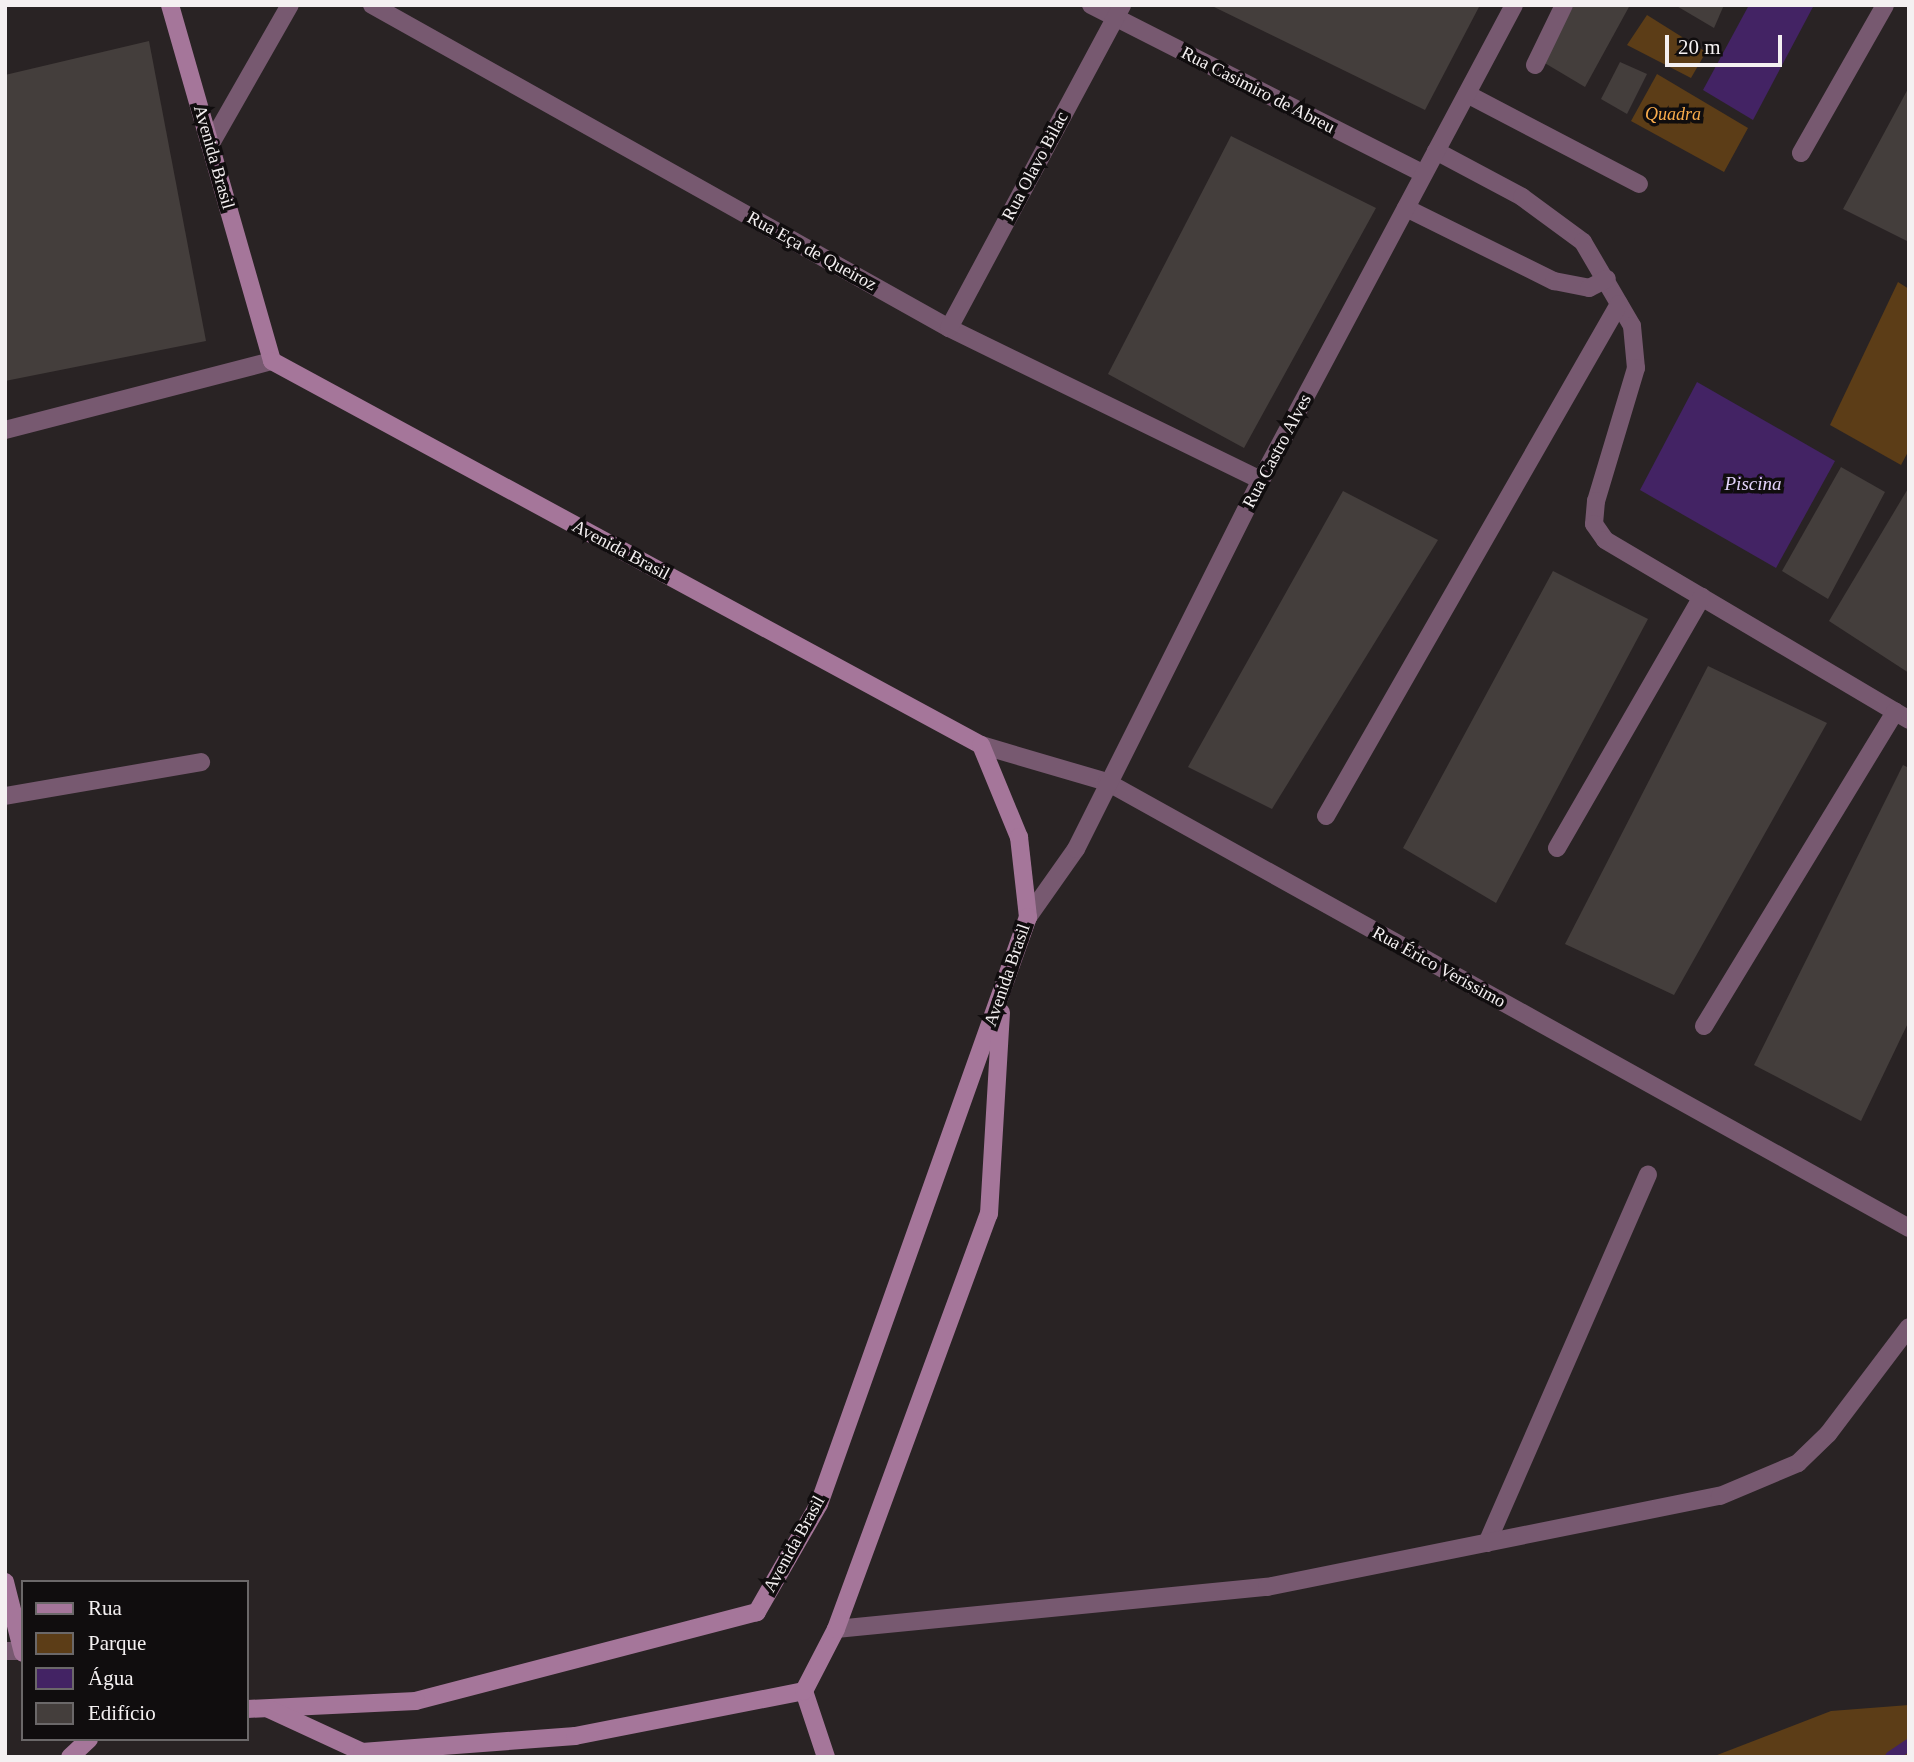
<!DOCTYPE html>
<meta charset="utf-8">
<style>
body{margin:0}
#map{position:relative;width:1914px;height:1762px;overflow:hidden;background:#292324;font-family:"Times New Roman",serif}
div>[style]{position:absolute}
.green>*{inset:0;background:#5c3d17}
.water>*{inset:0;background:#432364}
.stream>*{height:12px;margin:-6px;padding:0 6px;transform-origin:6px;border-radius:6px;background:#432364}
.building>*{inset:0;background:#443e3c}
.lane>*{height:18px;margin:-9px;padding:0 9px;transform-origin:9px;border-radius:9px;background:#775970}
.street>*{height:18px;margin:-9px;padding:0 9px;transform-origin:9px;border-radius:9px;background:#775970}
.secondary>*{height:18px;margin:-9px;padding:0 9px;transform-origin:9px;border-radius:9px;background:#a5769a}
span{translate:-50% -50%;white-space:nowrap;text-align:center;line-height:1.15;-webkit-text-stroke:7px #100d0e;paint-order:stroke}
.street-label{font-size:18px;color:#f4f0f1}
.park-label{font-size:18px;color:#f9ac4c;font-style:italic}
.water-label{font-size:19px;color:#e4d4fc;font-style:italic}
.frame{position:absolute;inset:0;border:7px solid #f4f0f1;pointer-events:none}
.legend{position:absolute;left:21px;top:1580px;width:228px;height:161px;box-sizing:border-box;background:#100d0e;border:2px solid #6b6869;margin:0;padding:9px 12px;list-style:none;font-size:21px;color:#f4f0f1}
.legend li{display:flex;align-items:center;gap:14px;height:35px}
.legend b{width:35px;border:2px solid #6b6869}
.scale{position:absolute;left:1665px;top:35px;width:117px;height:32px;box-sizing:border-box;border:4px solid #f4f0f1;border-top:0;padding-left:9px;font-size:21px;line-height:24px;white-space:nowrap;color:#f4f0f1;-webkit-text-stroke:5px #100d0e;paint-order:stroke}
</style>
<div id="map">
<div class="green">
<i style="clip-path:polygon(1647px 15px,1706px 52px,1691px 78px,1627px 45px)"></i>
<i style="clip-path:polygon(1657px 74px,1748px 128px,1724px 172px,1631px 121px)"></i>
<i style="clip-path:polygon(1898px 282px,1909px 289px,1909px 450px,1901px 465px,1830px 425px)"></i>
<i style="clip-path:polygon(1909px 1705px,1909px 1757px,1712px 1757px,1831px 1711px)"></i>
</div>
<div class="water">
<i style="clip-path:polygon(1749px 5px,1814px 5px,1753px 120px,1703px 90px)"></i>
<i style="clip-path:polygon(1697px 382px,1835px 461px,1776px 568px,1640px 490px)"></i>
</div>
<div class="stream">
<i style="left:1891px;top:1757px;width:22px;rotate:-34deg"></i>
</div>
<div class="building">
<i style="clip-path:polygon(1210px 5px,1480px 5px,1425px 110px)"></i>
<i style="clip-path:polygon(1574px 5px,1630px 5px,1585px 87px,1543px 62px)"></i>
<i style="clip-path:polygon(1675px 5px,1724px 5px,1714px 28px)"></i>
<i style="clip-path:polygon(149px 41px,206px 341px,5px 381px,5px 75px)"></i>
<i style="clip-path:polygon(1620px 62px,1647px 74px,1627px 114px,1601px 99px)"></i>
<i style="clip-path:polygon(1909px 87px,1909px 242px,1843px 209px)"></i>
<i style="clip-path:polygon(1231px 136px,1376px 208px,1244px 448px,1108px 374px)"></i>
<i style="clip-path:polygon(1841px 467px,1885px 492px,1828px 599px,1782px 571px)"></i>
<i style="clip-path:polygon(1909px 487px,1909px 673px,1829px 621px)"></i>
<i style="clip-path:polygon(1343px 491px,1438px 540px,1272px 809px,1188px 767px)"></i>
<i style="clip-path:polygon(1553px 571px,1648px 619px,1496px 903px,1403px 848px)"></i>
<i style="clip-path:polygon(1708px 666px,1827px 723px,1674px 995px,1565px 944px)"></i>
<i style="clip-path:polygon(1903px 765px,1909px 768px,1909px 1021px,1861px 1121px,1754px 1065px)"></i>
</div>
<div class="lane">
<i style="left:1535px;top:65px;width:67px;rotate:-64.2deg"></i>
<i style="left:1467px;top:94px;width:194px;rotate:27.6deg"></i>
<i style="left:1436px;top:151px;width:98px;rotate:28.1deg"></i>
<i style="left:1522px;top:197px;width:76px;rotate:36.4deg"></i>
<i style="left:1583px;top:242px;width:97px;rotate:59.7deg"></i>
<i style="left:1632px;top:326px;width:42px;rotate:84.6deg"></i>
<i style="left:1636px;top:368px;width:139px;rotate:106.7deg"></i>
<i style="left:1596px;top:501px;width:23px;rotate:95deg"></i>
<i style="left:1594px;top:524px;width:19px;rotate:55deg"></i>
<i style="left:1605px;top:540px;width:353px;rotate:30.6deg"></i>
<i style="left:1801px;top:153px;width:170px;rotate:-60.4deg"></i>
<i style="left:1406px;top:208px;width:165px;rotate:26.3deg"></i>
<i style="left:1554px;top:281px;width:36px;rotate:11deg"></i>
<i style="left:1589px;top:288px;width:20px;rotate:-27deg"></i>
<i style="left:5px;top:796px;width:199px;rotate:-9.8deg"></i>
<i style="left:1326px;top:816px;width:590px;rotate:-60.22deg"></i>
<i style="left:1557px;top:848px;width:290px;rotate:-60deg"></i>
<i style="left:1704px;top:1026px;width:368px;rotate:-58.7deg"></i>
<i style="left:1487px;top:1543px;width:402px;rotate:-66.4deg"></i>
</div>
<div class="street">
<i style="left:372px;top:5px;width:661px;rotate:29.24deg"></i>
<i style="left:949px;top:328px;width:347px;rotate:26deg"></i>
<i style="left:1091px;top:5px;width:373px;rotate:26.9deg"></i>
<i style="left:210px;top:145px;width:161px;rotate:-60.3deg"></i>
<i style="left:949px;top:328px;width:366px;rotate:-61.8deg"></i>
<i style="left:5px;top:430px;width:276px;rotate:-14.5deg"></i>
<i style="left:981px;top:745px;width:131px;rotate:16.4deg"></i>
<i style="left:1107px;top:782px;width:918px;rotate:29.08deg"></i>
<i style="left:1028px;top:917px;width:83px;rotate:-54.8deg"></i>
<i style="left:1076px;top:849px;width:413px;rotate:-63.4deg"></i>
<i style="left:1261px;top:480px;width:538px;rotate:-61.96deg"></i>
<i style="left:836px;top:1629px;width:433px;rotate:-5.6deg"></i>
<i style="left:1267px;top:1587px;width:462px;rotate:-11.4deg"></i>
<i style="left:1720px;top:1496px;width:85px;rotate:-22.9deg"></i>
<i style="left:1798px;top:1463px;width:42px;rotate:-44deg"></i>
<i style="left:1828px;top:1434px;width:134px;rotate:-52.9deg"></i>
<i style="left:5px;top:1651px;width:15px"></i>
</div>
<div class="secondary">
<i style="left:170px;top:5px;width:370px;rotate:74deg"></i>
<i style="left:272px;top:361px;width:806px;rotate:28.44deg"></i>
<i style="left:981px;top:745px;width:100px;rotate:67.6deg"></i>
<i style="left:1019px;top:837px;width:81px;rotate:83.6deg"></i>
<i style="left:1028px;top:917px;width:623px;rotate:109.6deg"></i>
<i style="left:819px;top:1504px;width:125px;rotate:119.9deg"></i>
<i style="left:757px;top:1612px;width:352px;rotate:165.4deg"></i>
<i style="left:416px;top:1701px;width:169px;rotate:177.3deg"></i>
<i style="left:5px;top:1582px;width:73px;rotate:75.8deg"></i>
<i style="left:804px;top:1691px;width:70px;rotate:71.6deg"></i>
<i style="left:269px;top:1709px;width:102px;rotate:24.8deg"></i>
<i style="left:362px;top:1752px;width:214px;rotate:-4.3deg"></i>
<i style="left:575px;top:1736px;width:233px;rotate:-11.1deg"></i>
<i style="left:804px;top:1691px;width:70px;rotate:-62.7deg"></i>
<i style="left:836px;top:1629px;width:442px;rotate:-69.8deg"></i>
<i style="left:989px;top:1214px;width:202px;rotate:-86.6deg"></i>
<i style="left:70px;top:1757px;width:26px;rotate:-43deg"></i>
</div>
<div class="street-label">
<span style="left:1258px;top:90px;rotate:27deg">Rua Casimiro de Abreu</span>
<span style="left:214px;top:157px;rotate:74deg">Avenida Brasil</span>
<span style="left:1035px;top:166px;rotate:-62deg">Rua Olavo Bilac</span>
<span style="left:812px;top:251px;rotate:29deg">Rua Eça de Queiroz</span>
<span style="left:1277px;top:451px;rotate:-62deg">Rua Castro Alves</span>
<span style="left:621px;top:550px;rotate:28deg">Avenida Brasil</span>
<span style="left:1439px;top:967px;rotate:29deg">Rua Érico Verissimo</span>
<span style="left:1007px;top:975px;rotate:-71deg">Avenida Brasil</span>
<span style="left:794px;top:1544px;rotate:-61deg">Avenida Brasil</span>
</div>
<div class="park-label">
<span style="left:1673px;top:114px">Quadra</span>
</div>
<div class="water-label">
<span style="left:1753px;top:484px">Piscina</span>
</div>
<div class="frame"></div>
<ul class="legend">
<li><b style="height:9px;background:#a5769a"></b>Rua</li>
<li><b style="height:19px;background:#5c3d17"></b>Parque</li>
<li><b style="height:19px;background:#432364"></b>Água</li>
<li><b style="height:19px;background:#443e3c"></b>Edifício</li>
</ul>
<div class="scale">20 m</div>
</div>
